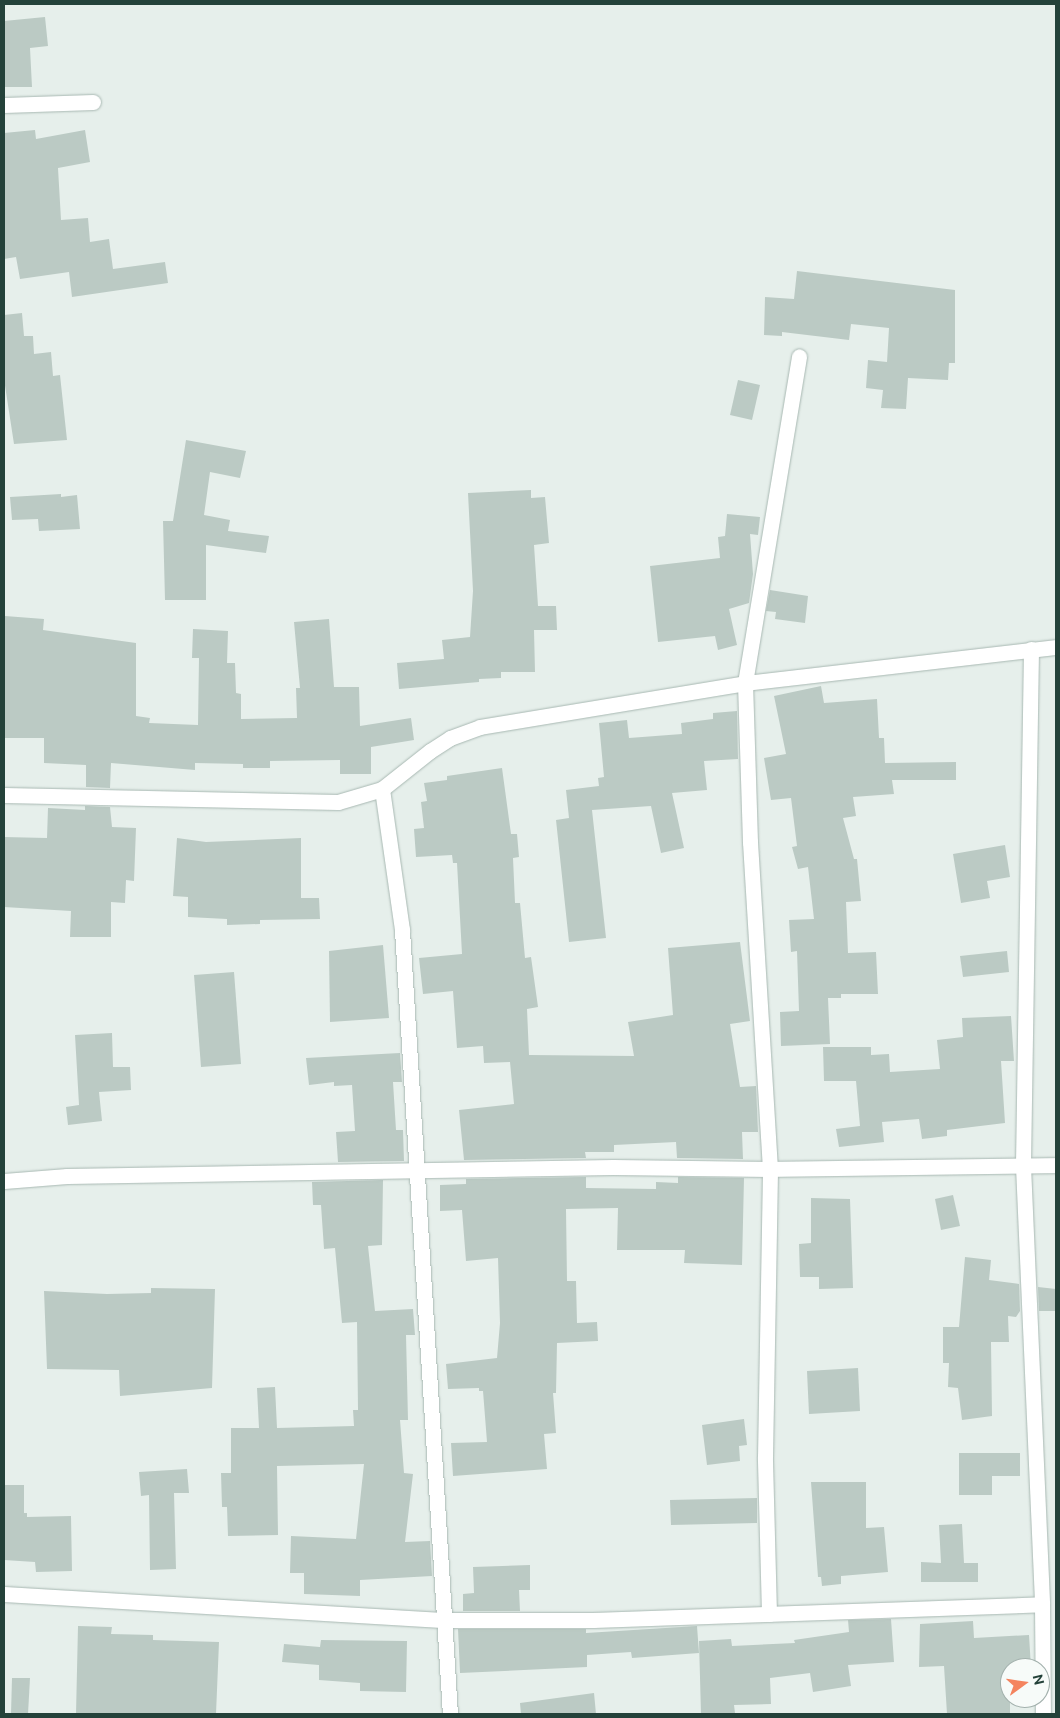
<!DOCTYPE html>
<style>
body{margin:0}
#map{position:relative;width:1060px;height:1718px;overflow:hidden;background:#e6efeb;font-family:Ubuntu,sans-serif}
div>[style]{position:absolute}
.building>*{inset:0;background:#bbcac4}
.roads{filter:drop-shadow(0 0 1px #a8b8b2) drop-shadow(0 0 1px #a8b8b2)}
.minor>*{height:15px;margin:-7.5px;padding:0 7.5px;transform-origin:7.5px;border-radius:7.5px;background:#fff}
span{translate:-50% -50%;white-space:nowrap;text-align:center;line-height:1.15;-webkit-text-stroke:4px #f7fbf9;paint-order:stroke}
.frame{position:absolute;inset:0;border:5px solid #24423a;pointer-events:none}
.north{position:absolute;left:1000px;top:1658px;width:50px;height:50px;box-sizing:border-box;background:#f7fbf9;border:1px solid #a3b1ad;border-radius:50%;rotate:76deg;font-size:14px;font-weight:700;line-height:20px;text-align:center;color:#24423a}
.north::after{content:'';display:block;margin:auto;width:18px;height:22px;background:#f4845f;clip-path:polygon(50% 0,100% 100%,50% 72%,0 100%)}
</style>
<div id="map">
<div class="building">
<i style="clip-path:polygon(45px 17px,48px 46px,30px 48px,32px 87px,4px 87px,4px 21px)"></i>
<i style="clip-path:polygon(35px 130px,36px 139px,85px 130px,90px 162px,58px 168px,61px 220px,88px 218px,90px 242px,109px 239px,113px 269px,165px 262px,168px 283px,72px 297px,69px 272px,20px 279px,16px 257px,4px 259px,4px 133px)"></i>
<i style="clip-path:polygon(797px 271px,955px 290px,955px 363px,949px 363px,948px 380px,908px 378px,906px 409px,881px 408px,883px 390px,866px 388px,868px 360px,887px 362px,889px 328px,851px 324px,849px 340px,782px 332px,782px 336px,764px 335px,765px 297px,794px 299px)"></i>
<i style="clip-path:polygon(22px 313px,24px 336px,33px 336px,34px 354px,51px 352px,53px 376px,60px 375px,67px 440px,14px 444px,4px 379px,4px 315px)"></i>
<i style="clip-path:polygon(738px 380px,760px 385px,752px 420px,730px 415px)"></i>
<i style="clip-path:polygon(186px 440px,246px 451px,240px 478px,210px 472px,204px 515px,230px 520px,228px 531px,269px 536px,266px 553px,206px 545px,206px 600px,165px 600px,163px 521px,173px 521px)"></i>
<i style="clip-path:polygon(531px 490px,531px 498px,545px 497px,549px 543px,534px 545px,538px 606px,556px 606px,557px 630px,534px 630px,535px 672px,501px 672px,501px 678px,479px 679px,479px 682px,399px 689px,397px 663px,444px 659px,442px 640px,470px 637px,473px 591px,468px 493px)"></i>
<i style="clip-path:polygon(61px 494px,61px 497px,77px 495px,80px 529px,39px 531px,38px 519px,12px 520px,10px 497px)"></i>
<i style="clip-path:polygon(727px 514px,760px 517px,758px 535px,750px 534px,753px 574px,749px 603px,729px 609px,737px 645px,718px 650px,715px 636px,658px 642px,650px 566px,720px 558px,718px 537px,725px 536px)"></i>
<i style="clip-path:polygon(770px 590px,808px 596px,805px 623px,775px 619px,776px 612px,766px 611px)"></i>
<i style="clip-path:polygon(5px 616px,44px 619px,43px 630px,136px 643px,136px 716px,150px 718px,149px 723px,198px 725px,199px 658px,192px 658px,193px 629px,228px 631px,227px 663px,235px 663px,236px 693px,241px 694px,241px 719px,297px 718px,296px 688px,300px 688px,294px 622px,329px 619px,334px 687px,359px 687px,360px 726px,411px 718px,414px 740px,371px 747px,371px 774px,340px 774px,340px 760px,270px 761px,270px 768px,243px 768px,243px 764px,195px 763px,195px 770px,111px 763px,110px 788px,86px 787px,86px 765px,44px 763px,44px 738px,4px 738px)"></i>
<i style="clip-path:polygon(821px 686px,824px 703px,877px 699px,879px 738px,884px 738px,885px 763px,956px 762px,956px 780px,892px 780px,894px 794px,853px 797px,856px 816px,843px 818px,854px 859px,857px 859px,861px 901px,846px 902px,848px 953px,876px 952px,878px 994px,841px 994px,841px 998px,828px 998px,830px 1044px,781px 1046px,780px 1012px,799px 1011px,797px 951px,791px 952px,789px 920px,814px 919px,808px 867px,798px 869px,792px 847px,797px 846px,791px 798px,771px 800px,764px 758px,786px 754px,774px 696px)"></i>
<i style="clip-path:polygon(737px 711px,738px 759px,704px 761px,707px 790px,672px 793px,684px 848px,661px 853px,651px 806px,592px 810px,606px 938px,569px 942px,556px 820px,569px 818px,566px 790px,599px 786px,598px 778px,604px 777px,599px 723px,627px 720px,629px 738px,682px 734px,681px 723px,713px 719px,713px 713px)"></i>
<i style="clip-path:polygon(502px 768px,511px 834px,517px 834px,519px 857px,513px 858px,515px 903px,520px 903px,525px 958px,531px 957px,538px 1007px,527px 1009px,529px 1055px,634px 1056px,628px 1022px,673px 1015px,668px 948px,740px 942px,750px 1021px,730px 1024px,740px 1087px,756px 1086px,758px 1132px,742px 1132px,743px 1159px,677px 1158px,676px 1142px,614px 1145px,614px 1152px,585px 1152px,586px 1158px,464px 1160px,459px 1110px,514px 1104px,510px 1062px,484px 1063px,483px 1046px,457px 1048px,453px 991px,423px 994px,419px 958px,462px 954px,457px 863px,453px 863px,452px 855px,416px 857px,414px 829px,424px 828px,421px 802px,427px 801px,424px 783px,447px 780px,447px 776px)"></i>
<i style="clip-path:polygon(85px 806px,110px 807px,112px 827px,136px 828px,134px 881px,126px 880px,125px 903px,111px 902px,111px 937px,70px 937px,71px 911px,4px 907px,4px 837px,47px 838px,48px 808px,85px 810px)"></i>
<i style="clip-path:polygon(177px 838px,206px 842px,301px 838px,301px 898px,319px 898px,320px 919px,260px 920px,260px 924px,227px 925px,227px 919px,188px 917px,188px 897px,173px 896px)"></i>
<i style="clip-path:polygon(1005px 845px,1010px 877px,987px 881px,990px 898px,961px 903px,953px 854px)"></i>
<i style="clip-path:polygon(383px 945px,389px 1018px,330px 1022px,329px 951px)"></i>
<i style="clip-path:polygon(1007px 951px,1009px 972px,963px 977px,960px 956px)"></i>
<i style="clip-path:polygon(234px 972px,241px 1064px,201px 1067px,194px 975px)"></i>
<i style="clip-path:polygon(1011px 1016px,1014px 1061px,1001px 1061px,1005px 1123px,947px 1130px,947px 1136px,922px 1139px,919px 1119px,882px 1122px,884px 1142px,839px 1147px,836px 1129px,860px 1126px,856px 1081px,824px 1081px,823px 1047px,871px 1047px,871px 1055px,889px 1054px,890px 1072px,940px 1069px,937px 1040px,963px 1037px,962px 1018px)"></i>
<i style="clip-path:polygon(112px 1033px,113px 1067px,130px 1067px,131px 1090px,99px 1092px,102px 1121px,68px 1125px,66px 1107px,79px 1105px,75px 1035px)"></i>
<i style="clip-path:polygon(400px 1053px,402px 1082px,393px 1082px,396px 1130px,403px 1130px,404px 1161px,338px 1162px,336px 1132px,355px 1131px,352px 1085px,334px 1086px,334px 1082px,309px 1085px,306px 1058px)"></i>
<i style="clip-path:polygon(586px 1177px,586px 1188px,656px 1189px,656px 1182px,678px 1183px,678px 1177px,744px 1178px,742px 1265px,684px 1263px,685px 1250px,617px 1250px,618px 1208px,566px 1209px,567px 1281px,576px 1281px,577px 1323px,597px 1322px,598px 1341px,557px 1343px,556px 1393px,553px 1393px,556px 1433px,544px 1434px,547px 1469px,453px 1476px,451px 1443px,487px 1442px,483px 1391px,479px 1391px,479px 1388px,448px 1389px,446px 1364px,497px 1358px,500px 1323px,498px 1258px,466px 1261px,462px 1210px,440px 1211px,440px 1185px,466px 1184px,466px 1179px)"></i>
<i style="clip-path:polygon(383px 1180px,382px 1245px,368px 1246px,375px 1311px,413px 1309px,415px 1335px,406px 1335px,408px 1420px,400px 1420px,404px 1473px,413px 1474px,405px 1542px,430px 1541px,432px 1576px,360px 1580px,360px 1596px,304px 1594px,304px 1573px,290px 1573px,291px 1536px,356px 1539px,364px 1464px,277px 1466px,278px 1535px,228px 1536px,227px 1507px,222px 1507px,221px 1473px,231px 1473px,231px 1428px,259px 1428px,257px 1388px,275px 1387px,277px 1428px,354px 1426px,353px 1410px,358px 1410px,357px 1322px,342px 1323px,335px 1248px,324px 1249px,321px 1205px,313px 1205px,312px 1182px)"></i>
<i style="clip-path:polygon(953px 1195px,960px 1226px,941px 1230px,935px 1199px)"></i>
<i style="clip-path:polygon(811px 1198px,850px 1199px,853px 1288px,819px 1289px,819px 1277px,800px 1277px,799px 1244px,811px 1243px)"></i>
<i style="clip-path:polygon(965px 1257px,991px 1260px,989px 1280px,1019px 1284px,1020px 1311px,1016px 1317px,1008px 1316px,1009px 1342px,991px 1342px,992px 1416px,962px 1420px,958px 1388px,948px 1387px,949px 1363px,943px 1363px,943px 1327px,959px 1327px)"></i>
<i style="clip-path:polygon(1038px 1287px,1056px 1289px,1056px 1311px,1039px 1311px)"></i>
<i style="clip-path:polygon(151px 1288px,215px 1289px,212px 1388px,120px 1396px,119px 1370px,47px 1369px,44px 1291px,107px 1294px,151px 1293px)"></i>
<i style="clip-path:polygon(858px 1368px,860px 1411px,809px 1414px,807px 1371px)"></i>
<i style="clip-path:polygon(744px 1419px,747px 1445px,739px 1446px,740px 1461px,707px 1465px,702px 1425px)"></i>
<i style="clip-path:polygon(959px 1453px,1020px 1453px,1020px 1476px,992px 1476px,992px 1495px,959px 1495px)"></i>
<i style="clip-path:polygon(187px 1469px,189px 1493px,174px 1493px,176px 1569px,150px 1570px,149px 1495px,141px 1496px,139px 1472px)"></i>
<i style="clip-path:polygon(811px 1482px,866px 1482px,866px 1528px,884px 1527px,888px 1572px,841px 1576px,841px 1584px,822px 1586px,821px 1577px,818px 1577px)"></i>
<i style="clip-path:polygon(4px 1485px,24px 1485px,24px 1513px,27px 1513px,27px 1517px,71px 1516px,72px 1571px,36px 1572px,35px 1562px,4px 1560px)"></i>
<i style="clip-path:polygon(757px 1498px,757px 1523px,671px 1525px,670px 1500px)"></i>
<i style="clip-path:polygon(962px 1524px,964px 1563px,978px 1563px,978px 1582px,921px 1582px,921px 1562px,941px 1563px,939px 1525px)"></i>
<i style="clip-path:polygon(530px 1565px,530px 1590px,519px 1590px,520px 1611px,463px 1611px,463px 1594px,474px 1593px,473px 1567px)"></i>
<i style="clip-path:polygon(891px 1619px,894px 1662px,848px 1665px,851px 1686px,813px 1692px,810px 1673px,770px 1678px,771px 1704px,734px 1705px,735px 1713px,701px 1714px,699px 1641px,731px 1639px,732px 1646px,795px 1643px,794px 1640px,849px 1632px,848px 1620px)"></i>
<i style="clip-path:polygon(973px 1621px,974px 1638px,1029px 1635px,1031px 1668px,1010px 1668px,1010px 1714px,947px 1714px,944px 1666px,919px 1667px,920px 1624px)"></i>
<i style="clip-path:polygon(78px 1626px,112px 1627px,111px 1634px,153px 1635px,153px 1640px,219px 1642px,216px 1714px,76px 1714px)"></i>
<i style="clip-path:polygon(697px 1626px,699px 1653px,632px 1658px,631px 1652px,587px 1655px,587px 1667px,460px 1673px,458px 1629px,586px 1629px,586px 1633px)"></i>
<i style="clip-path:polygon(321px 1640px,407px 1641px,406px 1692px,360px 1691px,360px 1683px,319px 1680px,319px 1665px,282px 1662px,284px 1644px,320px 1647px)"></i>
<i style="clip-path:polygon(12px 1678px,30px 1678px,28px 1714px,11px 1714px)"></i>
<i style="clip-path:polygon(594px 1693px,596px 1714px,521px 1714px,520px 1703px)"></i>
</div>
<div class="roads">
<div class="minor">
<i style="left:4px;top:105px;width:89px;rotate:-1.9deg"></i>
<i style="left:1031px;top:649px;width:517px;rotate:90.89deg"></i>
<i style="left:1023px;top:1166px;width:438px;rotate:87.5deg"></i>
<i style="left:1042px;top:1604px;width:110px;rotate:89.5deg"></i>
<i style="left:382px;top:789px;width:142px;rotate:81.9deg"></i>
<i style="left:402px;top:930px;width:785px;rotate:86.5deg"></i>
<i style="left:4px;top:795px;width:334px;rotate:1.2deg"></i>
<i style="left:338px;top:802px;width:46px;rotate:-16.5deg"></i>
<i style="left:382px;top:789px;width:61px;rotate:-38.4deg"></i>
<i style="left:430px;top:751px;width:24px;rotate:-33deg"></i>
<i style="left:450px;top:738px;width:32px;rotate:-20deg"></i>
<i style="left:480px;top:727px;width:269px;rotate:-9.4deg"></i>
<i style="left:745px;top:683px;width:313px;rotate:-6.6deg"></i>
<i style="left:4px;top:1181px;width:63px;rotate:-4.5deg"></i>
<i style="left:67px;top:1176px;width:546px;rotate:-0.94deg"></i>
<i style="left:613px;top:1167px;width:157px;rotate:0.7deg"></i>
<i style="left:770px;top:1169px;width:328px;rotate:-93.5deg"></i>
<i style="left:750px;top:842px;width:159px;rotate:-91.8deg"></i>
<i style="left:745px;top:683px;width:331px;rotate:-80.6deg"></i>
<i style="left:4px;top:1594px;width:443px;rotate:3.4deg"></i>
<i style="left:446px;top:1620px;width:147px"></i>
<i style="left:593px;top:1620px;width:449px;rotate:-2deg"></i>
<i style="left:769px;top:1614px;width:157px;rotate:-91.5deg"></i>
<i style="left:765px;top:1457px;width:288px;rotate:-89deg"></i>
<i style="left:770px;top:1169px;width:286px;rotate:-0.8deg"></i>
</div>
</div>
<div class="frame"></div>
<div class="north">N</div>
</div>
